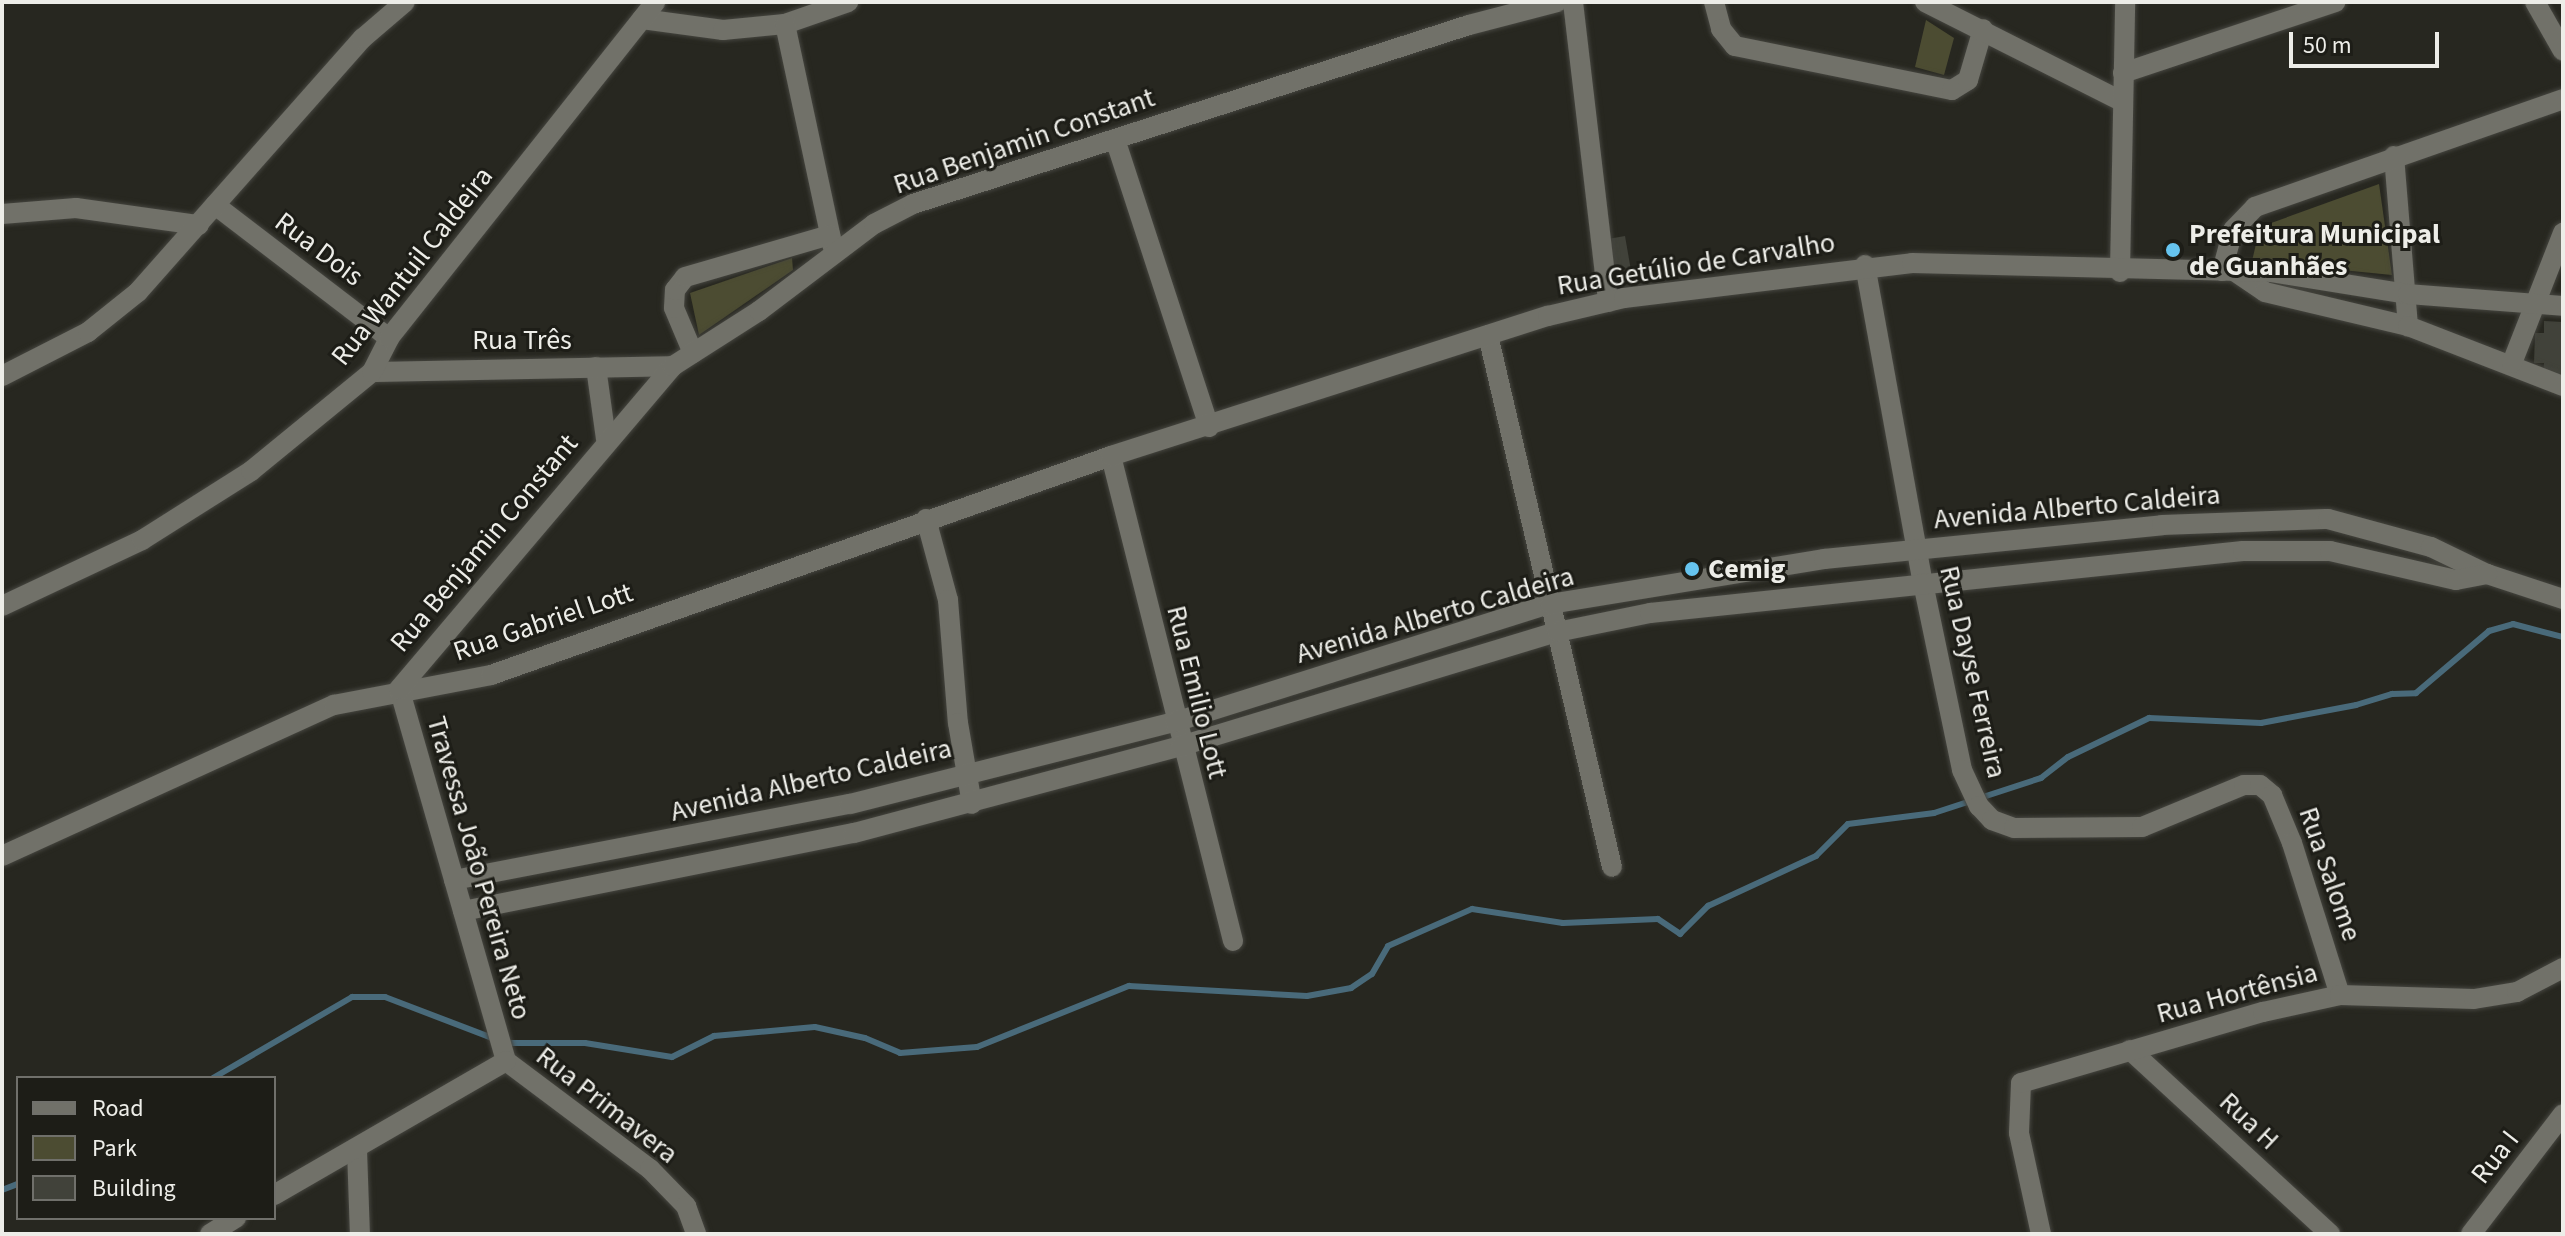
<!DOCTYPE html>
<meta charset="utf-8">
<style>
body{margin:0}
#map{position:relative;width:2565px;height:1236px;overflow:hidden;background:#272720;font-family:"Source Sans 3",sans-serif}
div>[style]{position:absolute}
.green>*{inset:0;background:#4c4c32}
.stream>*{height:6px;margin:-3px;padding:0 3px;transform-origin:3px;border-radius:3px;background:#496a7a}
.building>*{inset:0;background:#41423a}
.roads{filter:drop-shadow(0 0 2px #45453f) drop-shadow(0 0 2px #45453f)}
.minor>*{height:20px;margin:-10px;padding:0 10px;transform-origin:10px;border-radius:10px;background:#717169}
.dots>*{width:22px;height:22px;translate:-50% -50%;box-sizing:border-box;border:4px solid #1d1d17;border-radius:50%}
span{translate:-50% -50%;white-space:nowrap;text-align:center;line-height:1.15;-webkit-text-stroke:6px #1d1d17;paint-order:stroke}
.street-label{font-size:28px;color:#edede8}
.poi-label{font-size:28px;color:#edede8;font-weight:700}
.left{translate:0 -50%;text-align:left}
.frame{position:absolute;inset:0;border:4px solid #edede8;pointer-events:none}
.legend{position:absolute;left:16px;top:1076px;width:260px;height:144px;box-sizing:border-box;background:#1d1d17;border:2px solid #70706b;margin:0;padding:10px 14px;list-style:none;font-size:24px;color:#edede8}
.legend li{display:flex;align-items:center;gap:16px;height:40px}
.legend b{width:40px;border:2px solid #70706b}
.scale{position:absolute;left:2289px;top:32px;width:150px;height:36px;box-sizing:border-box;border:4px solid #edede8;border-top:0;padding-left:10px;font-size:24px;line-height:28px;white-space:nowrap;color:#edede8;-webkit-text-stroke:6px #1d1d17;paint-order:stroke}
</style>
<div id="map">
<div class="green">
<i style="clip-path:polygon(1926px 20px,1954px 38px,1944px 75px,1915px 67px)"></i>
<i style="clip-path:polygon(2379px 184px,2392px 275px,2252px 261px,2260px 227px)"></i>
<i style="clip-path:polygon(792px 258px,793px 270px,699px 335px,690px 293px)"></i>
</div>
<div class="stream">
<i style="left:506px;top:1043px;width:79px"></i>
<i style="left:585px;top:1043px;width:88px;rotate:9.1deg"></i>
<i style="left:672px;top:1057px;width:47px;rotate:-26.6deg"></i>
<i style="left:714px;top:1036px;width:101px;rotate:-5.1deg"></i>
<i style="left:815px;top:1027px;width:51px;rotate:12.4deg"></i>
<i style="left:865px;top:1038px;width:38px;rotate:23deg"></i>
<i style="left:900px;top:1053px;width:77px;rotate:-4.5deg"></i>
<i style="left:977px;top:1047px;width:164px;rotate:-21.9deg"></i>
<i style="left:1129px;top:986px;width:178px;rotate:3.2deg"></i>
<i style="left:1307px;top:996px;width:45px;rotate:-10.3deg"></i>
<i style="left:1351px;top:988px;width:25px;rotate:-34deg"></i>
<i style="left:1372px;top:974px;width:32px;rotate:-60deg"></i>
<i style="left:1388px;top:946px;width:92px;rotate:-23.8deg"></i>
<i style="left:1472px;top:909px;width:92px;rotate:8.7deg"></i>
<i style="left:1563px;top:923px;width:95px;rotate:-2.4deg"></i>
<i style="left:1658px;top:919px;width:27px;rotate:34deg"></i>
<i style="left:1680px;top:934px;width:40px;rotate:-45deg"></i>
<i style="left:1708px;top:906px;width:119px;rotate:-24.8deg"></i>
<i style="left:1816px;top:856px;width:45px;rotate:-45deg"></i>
<i style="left:1848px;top:824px;width:87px;rotate:-7.3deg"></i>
<i style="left:1934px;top:813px;width:113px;rotate:-18.1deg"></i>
<i style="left:2041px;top:778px;width:34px;rotate:-38deg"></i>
<i style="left:2068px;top:757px;width:90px;rotate:-25.7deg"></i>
<i style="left:2149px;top:718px;width:112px;rotate:2.6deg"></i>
<i style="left:2261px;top:723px;width:97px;rotate:-10.7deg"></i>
<i style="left:2356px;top:705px;width:38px;rotate:-17deg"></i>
<i style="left:2392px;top:694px;width:24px;rotate:-2deg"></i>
<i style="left:2416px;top:693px;width:96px;rotate:-40.3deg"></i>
<i style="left:2489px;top:631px;width:25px;rotate:-16deg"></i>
<i style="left:2513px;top:624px;width:52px;rotate:14.6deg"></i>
<i style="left:213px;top:1078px;width:161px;rotate:-30.2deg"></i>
<i style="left:352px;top:997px;width:33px"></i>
<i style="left:385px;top:997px;width:118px;rotate:20.9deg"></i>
<i style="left:2px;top:1190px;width:17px;rotate:-21deg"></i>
</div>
<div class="building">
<i style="clip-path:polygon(1625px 236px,1633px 282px,1610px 286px,1602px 240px)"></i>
<i style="clip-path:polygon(2544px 321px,2563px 322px,2563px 374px,2543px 374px,2544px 363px,2534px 363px,2535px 333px,2544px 333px)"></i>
</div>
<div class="roads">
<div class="minor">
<i style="left:1573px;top:2px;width:302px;rotate:83.3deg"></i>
<i style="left:1714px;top:2px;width:28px;rotate:75deg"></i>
<i style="left:1721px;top:29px;width:22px;rotate:51deg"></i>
<i style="left:1735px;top:46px;width:221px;rotate:11.5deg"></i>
<i style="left:1952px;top:90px;width:19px;rotate:-32deg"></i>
<i style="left:1968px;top:80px;width:53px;rotate:-73.6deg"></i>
<i style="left:1925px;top:2px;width:220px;rotate:26.8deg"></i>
<i style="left:2535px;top:2px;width:56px;rotate:60.3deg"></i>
<i style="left:642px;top:19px;width:82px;rotate:7.7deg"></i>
<i style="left:723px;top:30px;width:62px;rotate:-5.5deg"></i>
<i style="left:785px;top:24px;width:67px;rotate:-19.2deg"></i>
<i style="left:785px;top:24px;width:228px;rotate:77.9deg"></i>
<i style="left:2123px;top:73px;width:224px;rotate:-18.5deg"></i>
<i style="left:1115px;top:139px;width:303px;rotate:71.9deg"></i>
<i style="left:2394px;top:156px;width:171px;rotate:85.3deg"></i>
<i style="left:215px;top:205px;width:219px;rotate:37.4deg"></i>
<i style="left:2px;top:214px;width:74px;rotate:-4.6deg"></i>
<i style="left:76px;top:208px;width:124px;rotate:7.9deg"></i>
<i style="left:1865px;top:265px;width:323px;rotate:79.7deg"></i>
<i style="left:1923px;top:583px;width:191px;rotate:78.2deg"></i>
<i style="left:1962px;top:770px;width:40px;rotate:65deg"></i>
<i style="left:1979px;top:806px;width:19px;rotate:47deg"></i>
<i style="left:1992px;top:820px;width:23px;rotate:20deg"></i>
<i style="left:2014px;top:828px;width:128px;rotate:-0.4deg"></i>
<i style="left:2142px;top:827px;width:110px;rotate:-22.4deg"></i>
<i style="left:2244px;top:785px;width:16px"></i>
<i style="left:2260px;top:785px;width:16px;rotate:40deg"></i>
<i style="left:2272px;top:795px;width:52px;rotate:67.4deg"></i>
<i style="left:2292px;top:843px;width:159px;rotate:72.5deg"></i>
<i style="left:2222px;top:271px;width:42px;rotate:-75deg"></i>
<i style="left:2233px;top:230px;width:32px;rotate:-46deg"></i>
<i style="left:2255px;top:207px;width:326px;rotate:-19.3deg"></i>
<i style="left:2234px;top:271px;width:37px;rotate:34deg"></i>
<i style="left:2265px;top:292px;width:147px;rotate:13.4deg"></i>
<i style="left:2408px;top:326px;width:166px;rotate:21.2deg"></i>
<i style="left:2120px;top:272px;width:270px;rotate:-88.9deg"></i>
<i style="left:1488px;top:335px;width:546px;rotate:76.88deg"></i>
<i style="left:693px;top:353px;width:49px;rotate:-112.9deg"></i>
<i style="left:674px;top:308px;width:18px;rotate:-87deg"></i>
<i style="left:675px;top:290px;width:16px;rotate:-52deg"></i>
<i style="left:685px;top:277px;width:151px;rotate:-16.2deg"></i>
<i style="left:2512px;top:363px;width:140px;rotate:-68.6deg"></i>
<i style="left:596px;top:367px;width:73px;rotate:82.1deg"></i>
<i style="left:372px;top:372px;width:301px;rotate:-1.1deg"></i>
<i style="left:2px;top:376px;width:97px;rotate:-27.1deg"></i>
<i style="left:88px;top:332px;width:64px;rotate:-38.7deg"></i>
<i style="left:138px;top:292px;width:339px;rotate:-48.5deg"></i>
<i style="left:363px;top:38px;width:55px;rotate:-40.6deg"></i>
<i style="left:1111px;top:456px;width:500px;rotate:75.88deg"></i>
<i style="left:926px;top:519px;width:84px;rotate:74.8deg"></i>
<i style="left:948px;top:600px;width:123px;rotate:85.4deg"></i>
<i style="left:958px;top:723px;width:82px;rotate:80.2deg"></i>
<i style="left:2px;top:606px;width:155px;rotate:-25.2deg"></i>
<i style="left:142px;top:540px;width:129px;rotate:-32.3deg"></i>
<i style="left:251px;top:471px;width:156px;rotate:-39.3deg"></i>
<i style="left:372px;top:372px;width:38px;rotate:-63deg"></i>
<i style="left:389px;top:338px;width:429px;rotate:-51.6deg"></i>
<i style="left:2px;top:856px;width:365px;rotate:-24.5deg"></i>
<i style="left:334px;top:705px;width:160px;rotate:-10.8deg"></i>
<i style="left:491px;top:675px;width:658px;rotate:-19.45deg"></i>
<i style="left:1111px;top:456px;width:459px;rotate:-17.8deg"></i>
<i style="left:1548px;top:316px;width:78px;rotate:-13.3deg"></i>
<i style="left:1624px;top:298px;width:290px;rotate:-6.9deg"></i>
<i style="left:1912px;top:263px;width:358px;rotate:1.4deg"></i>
<i style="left:2270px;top:272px;width:140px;rotate:9.1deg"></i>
<i style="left:2408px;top:294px;width:155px;rotate:4.4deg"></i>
<i style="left:454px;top:880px;width:403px;rotate:-10.9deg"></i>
<i style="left:850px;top:804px;width:335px;rotate:-14.2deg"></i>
<i style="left:1175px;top:722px;width:393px;rotate:-17.5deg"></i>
<i style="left:1550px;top:604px;width:278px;rotate:-9.3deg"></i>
<i style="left:1824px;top:559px;width:340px;rotate:-5.7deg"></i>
<i style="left:2162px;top:525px;width:166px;rotate:-2.1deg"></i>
<i style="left:2328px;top:519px;width:107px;rotate:15.2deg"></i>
<i style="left:2431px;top:547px;width:62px;rotate:25.7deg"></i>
<i style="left:2487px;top:574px;width:80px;rotate:18.2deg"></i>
<i style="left:463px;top:911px;width:399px;rotate:-11.3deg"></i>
<i style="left:854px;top:833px;width:338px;rotate:-14.9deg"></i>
<i style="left:1181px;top:746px;width:393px;rotate:-16.9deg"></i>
<i style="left:1557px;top:632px;width:95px;rotate:-11.5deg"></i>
<i style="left:1650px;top:613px;width:596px;rotate:-5.97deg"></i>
<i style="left:2243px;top:551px;width:87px"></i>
<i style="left:2330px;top:551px;width:129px;rotate:13deg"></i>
<i style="left:2456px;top:580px;width:32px;rotate:-11deg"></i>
<i style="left:2130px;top:1050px;width:272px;rotate:42.6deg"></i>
<i style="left:506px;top:1061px;width:387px;rotate:-106deg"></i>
<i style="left:399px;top:689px;width:424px;rotate:-49.7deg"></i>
<i style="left:673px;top:366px;width:102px;rotate:-32.6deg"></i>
<i style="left:759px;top:311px;width:144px;rotate:-37.1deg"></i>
<i style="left:874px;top:224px;width:44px;rotate:-27.1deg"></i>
<i style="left:913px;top:204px;width:584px;rotate:-17.85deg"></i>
<i style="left:1469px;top:25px;width:91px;rotate:-14.6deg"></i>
<i style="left:506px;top:1061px;width:180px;rotate:36.9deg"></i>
<i style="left:650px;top:1169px;width:52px;rotate:45.8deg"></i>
<i style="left:686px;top:1206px;width:30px;rotate:70deg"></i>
<i style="left:357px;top:1150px;width:84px;rotate:88deg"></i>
<i style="left:274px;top:1195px;width:268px;rotate:-30deg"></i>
<i style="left:210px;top:1234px;width:31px;rotate:-32deg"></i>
<i style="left:2041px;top:1234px;width:103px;rotate:-102.3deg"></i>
<i style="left:2019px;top:1133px;width:50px;rotate:-87.7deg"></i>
<i style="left:2021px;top:1083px;width:252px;rotate:-16.4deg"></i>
<i style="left:2263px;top:1012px;width:79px;rotate:-12.4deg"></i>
<i style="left:2340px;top:995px;width:134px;rotate:1.7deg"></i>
<i style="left:2474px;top:999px;width:44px;rotate:-9.2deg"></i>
<i style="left:2517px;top:992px;width:52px;rotate:-27.6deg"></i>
<i style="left:2471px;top:1234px;width:151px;rotate:-52.5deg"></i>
</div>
</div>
<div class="dots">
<i style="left:2173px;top:250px;background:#66c4ef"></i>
<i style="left:1692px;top:569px;background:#66c4ef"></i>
</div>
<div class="street-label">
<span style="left:1024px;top:141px;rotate:-19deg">Rua Benjamin Constant</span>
<span style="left:319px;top:249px;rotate:37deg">Rua Dois</span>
<span style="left:1696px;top:264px;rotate:-9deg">Rua Getúlio de Carvalho</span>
<span style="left:412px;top:266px;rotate:-52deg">Rua Wantuil Caldeira</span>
<span style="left:522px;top:340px">Rua Três</span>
<span style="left:2077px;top:507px;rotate:-5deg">Avenida Alberto Caldeira</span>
<span style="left:484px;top:543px;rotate:-50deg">Rua Benjamin Constant</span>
<span style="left:1435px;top:615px;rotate:-16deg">Avenida Alberto Caldeira</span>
<span style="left:543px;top:622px;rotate:-19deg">Rua Gabriel Lott</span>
<span style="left:1973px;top:672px;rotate:77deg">Rua Dayse Ferreira</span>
<span style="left:1197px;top:692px;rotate:76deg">Rua Emilio Lott</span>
<span style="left:811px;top:780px;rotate:-13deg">Avenida Alberto Caldeira</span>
<span style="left:479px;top:868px;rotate:74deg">Travessa João Pereira Neto</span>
<span style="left:2330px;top:874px;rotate:71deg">Rua Salome</span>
<span style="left:2237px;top:993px;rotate:-15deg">Rua Hortênsia</span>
<span style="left:607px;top:1105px;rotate:38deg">Rua Primavera</span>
<span style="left:2249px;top:1121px;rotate:43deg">Rua H</span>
<span style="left:2495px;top:1157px;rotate:-52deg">Rua I</span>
</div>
<div class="poi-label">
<span class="left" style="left:2189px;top:250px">Prefeitura Municipal<br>de Guanhães</span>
<span class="left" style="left:1708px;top:569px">Cemig</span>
</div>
<div class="frame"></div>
<ul class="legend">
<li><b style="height:10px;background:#717169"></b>Road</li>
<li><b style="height:22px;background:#4c4c32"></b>Park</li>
<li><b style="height:22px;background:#41423a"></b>Building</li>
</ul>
<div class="scale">50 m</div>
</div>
